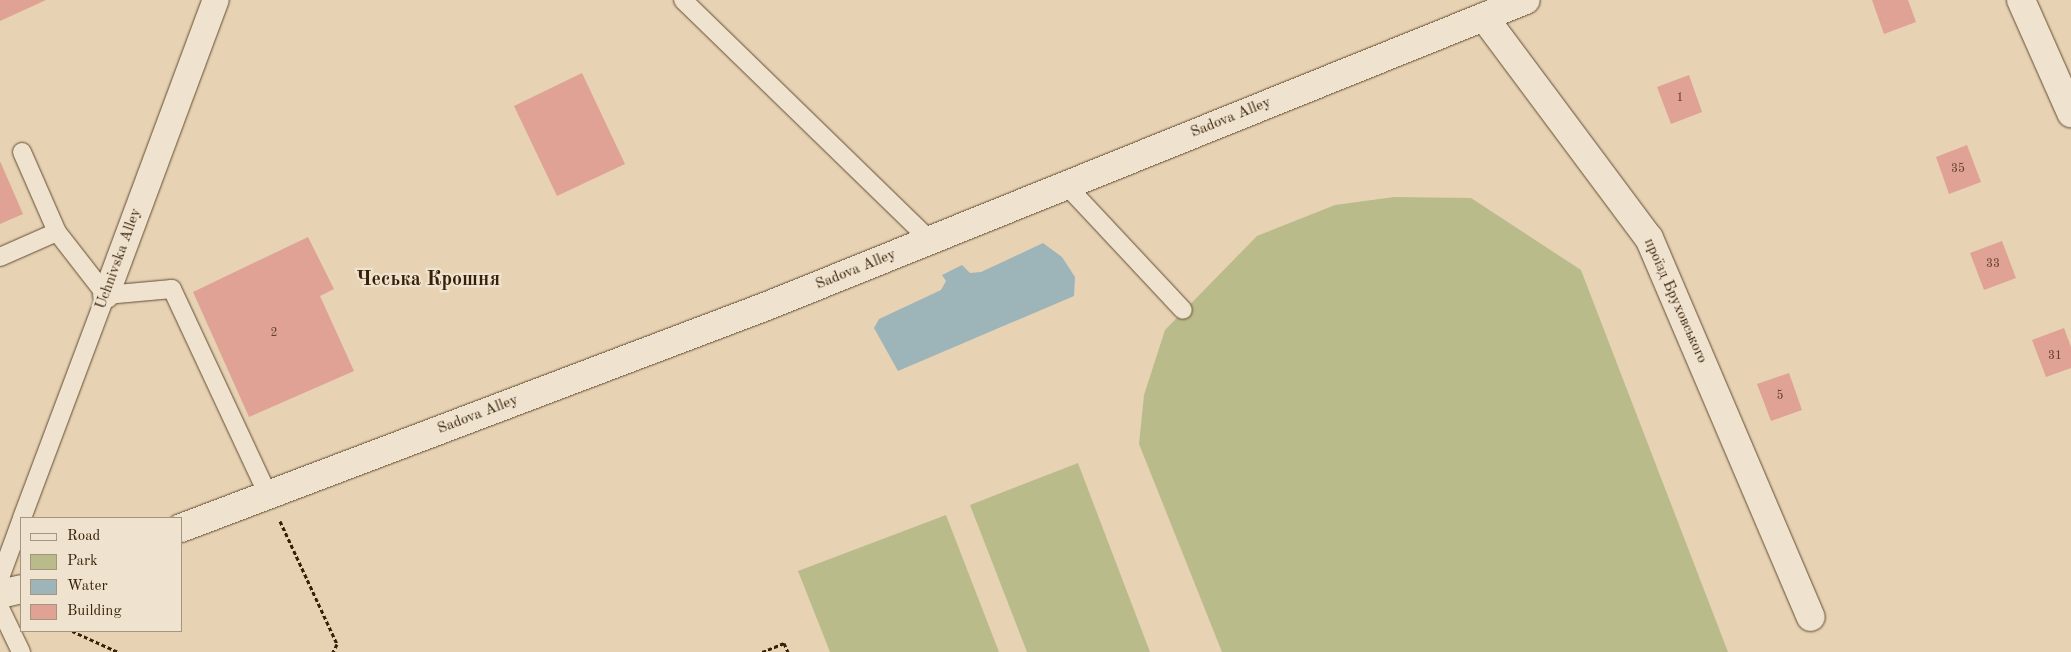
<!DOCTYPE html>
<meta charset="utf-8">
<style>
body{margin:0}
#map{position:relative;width:2071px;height:652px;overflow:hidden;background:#e7d2b4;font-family:"Old Standard TT",serif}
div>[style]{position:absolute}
.green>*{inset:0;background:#babb8a}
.water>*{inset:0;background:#9db4b9}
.building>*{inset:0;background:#e0a295}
.path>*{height:3px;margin-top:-1.5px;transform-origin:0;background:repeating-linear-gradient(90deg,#362007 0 4px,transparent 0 6.5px)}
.roads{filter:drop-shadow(0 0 1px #624c32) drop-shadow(0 0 1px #624c32)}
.service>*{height:18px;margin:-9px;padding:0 9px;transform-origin:9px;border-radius:9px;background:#efe2ce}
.pedestrian>*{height:26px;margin:-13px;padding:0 13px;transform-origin:13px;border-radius:13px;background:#efe2ce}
.minor>*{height:28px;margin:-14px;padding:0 14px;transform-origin:14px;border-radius:14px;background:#efe2ce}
span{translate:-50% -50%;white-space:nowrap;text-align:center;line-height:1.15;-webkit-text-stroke:4.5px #efe2ce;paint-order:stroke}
.number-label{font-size:12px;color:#60402a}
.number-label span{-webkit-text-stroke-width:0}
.street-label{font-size:15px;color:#362007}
.district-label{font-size:20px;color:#362007;font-weight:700}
.legend{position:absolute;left:20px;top:517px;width:162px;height:115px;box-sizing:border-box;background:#efe2ce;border:1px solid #a5947e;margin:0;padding:6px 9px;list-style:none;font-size:15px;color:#362007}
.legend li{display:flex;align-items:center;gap:10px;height:25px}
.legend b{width:25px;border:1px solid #a5947e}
</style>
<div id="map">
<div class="green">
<i style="clip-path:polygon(1394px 197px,1471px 198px,1581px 270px,1728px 652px,1222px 652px,1139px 444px,1144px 395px,1165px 330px,1257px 236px,1335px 205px)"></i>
<i style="clip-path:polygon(1078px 463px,1150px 652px,1027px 652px,970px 505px)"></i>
<i style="clip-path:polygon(946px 515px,999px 652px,830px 652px,798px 571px)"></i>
</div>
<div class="water">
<i style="clip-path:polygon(1043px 243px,1062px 257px,1075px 277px,1074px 296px,898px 371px,874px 328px,879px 319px,941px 290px,946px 281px,942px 275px,962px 265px,970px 273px,981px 272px)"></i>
</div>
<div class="building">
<i style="clip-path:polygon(0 0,46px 0,0 21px)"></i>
<i style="clip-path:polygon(1872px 0,1908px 0,1916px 22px,1884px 34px)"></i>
<i style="clip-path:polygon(582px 73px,625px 164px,557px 196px,514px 106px)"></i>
<i style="clip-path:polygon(1689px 75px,1702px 112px,1671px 124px,1657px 87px)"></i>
<i style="clip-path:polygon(1967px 145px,1981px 182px,1949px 194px,1936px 157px)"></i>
<i style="clip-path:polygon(0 161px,23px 214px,0 224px)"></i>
<i style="clip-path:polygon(308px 237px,334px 289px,320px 296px,354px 371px,249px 417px,193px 292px)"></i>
<i style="clip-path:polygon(2002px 241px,2016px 278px,1984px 290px,1970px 253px)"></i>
<i style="clip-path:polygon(2064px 328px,2071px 347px,2071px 368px,2046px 377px,2032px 340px)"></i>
<i style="clip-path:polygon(1789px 373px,1802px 410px,1771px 421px,1757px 384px)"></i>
</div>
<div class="path">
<i style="left:280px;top:521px;width:136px;rotate:65.1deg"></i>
<i style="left:337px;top:644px;width:9px;rotate:117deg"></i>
<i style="left:72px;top:631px;width:51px;rotate:24.5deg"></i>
<i style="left:762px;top:652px;width:24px;rotate:-22deg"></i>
<i style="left:784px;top:643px;width:10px;rotate:66deg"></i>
</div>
<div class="roads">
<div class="service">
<i style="left:683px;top:0;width:344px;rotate:44.2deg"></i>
<i style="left:22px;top:152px;width:87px;rotate:66.4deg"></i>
<i style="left:57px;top:232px;width:80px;rotate:52.1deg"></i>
<i style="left:1066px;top:185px;width:171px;rotate:46.9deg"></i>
<i style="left:0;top:257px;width:62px;rotate:-23.7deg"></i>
<i style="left:106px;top:295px;width:66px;rotate:-5.2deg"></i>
<i style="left:172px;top:289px;width:227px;rotate:65deg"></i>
<i style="left:22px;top:518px;width:238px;rotate:-69.4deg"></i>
<i style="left:0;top:578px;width:61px;rotate:-69.8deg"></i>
<i style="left:0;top:608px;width:49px;rotate:64.5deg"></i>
</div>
<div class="pedestrian">
<i style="left:106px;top:295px;width:315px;rotate:-69.6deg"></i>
</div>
<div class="minor">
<i style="left:2021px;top:0;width:124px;rotate:66.1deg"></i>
<i style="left:1484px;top:17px;width:276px;rotate:53.3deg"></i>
<i style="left:1649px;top:238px;width:412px;rotate:66.9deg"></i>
<i style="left:181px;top:528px;width:627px;rotate:-20.75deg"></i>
<i style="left:767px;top:306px;width:818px;rotate:-21.96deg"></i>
<i style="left:0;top:594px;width:22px;rotate:-13deg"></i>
</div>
</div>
<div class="number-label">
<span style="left:1680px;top:99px">1</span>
<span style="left:1958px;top:170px">35</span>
<span style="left:1993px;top:265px">33</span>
<span style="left:274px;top:334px">2</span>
<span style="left:2055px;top:357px">31</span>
<span style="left:1780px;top:397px">5</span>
</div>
<div class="street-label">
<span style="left:1231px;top:118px;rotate:-22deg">Sadova Alley</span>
<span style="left:119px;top:259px;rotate:-70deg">Uchnivska Alley</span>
<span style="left:856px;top:270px;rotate:-22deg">Sadova Alley</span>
<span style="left:1675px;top:301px;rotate:66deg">проїзд Бруховського</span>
<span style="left:478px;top:415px;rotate:-21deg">Sadova Alley</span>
</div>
<div class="district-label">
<span style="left:428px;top:280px">Чеська Крошня</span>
</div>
<ul class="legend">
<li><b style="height:6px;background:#efe2ce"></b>Road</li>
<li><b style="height:14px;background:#babb8a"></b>Park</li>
<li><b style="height:14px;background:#9db4b9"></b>Water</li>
<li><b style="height:14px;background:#e0a295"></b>Building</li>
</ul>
</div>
